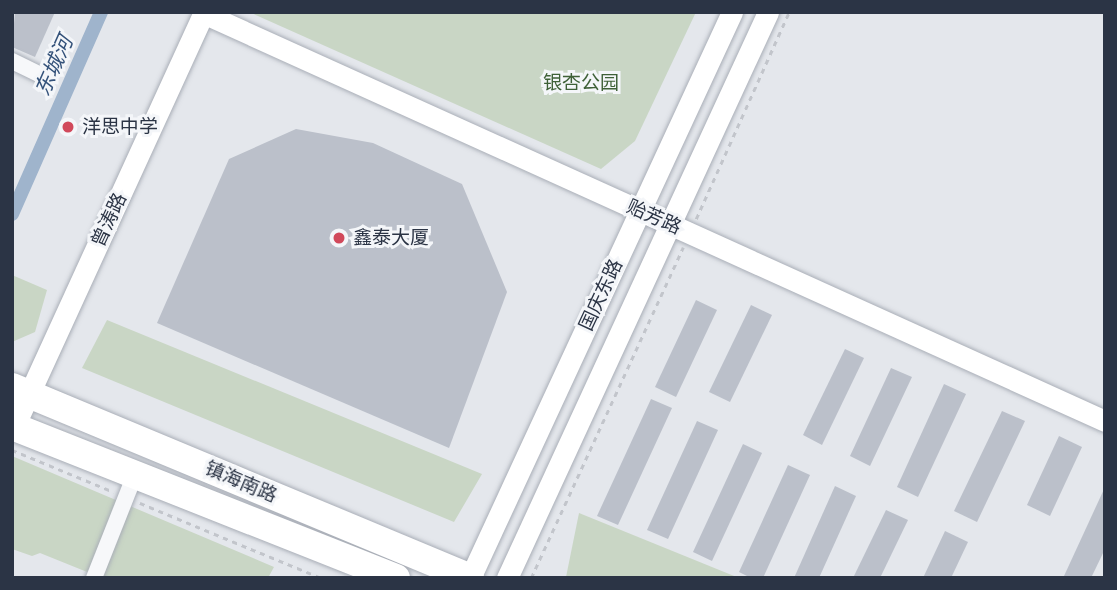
<!DOCTYPE html>
<meta charset="utf-8">
<style>
body{margin:0}
#map{position:relative;width:1117px;height:590px;overflow:hidden;background:#e4e7ec;font-family:"Work Sans","Noto Sans SC",sans-serif}
div>[style]{position:absolute}
.green>*{inset:0;background:#c9d6c5}
.canal>*{height:14px;margin:-7px;padding:0 7px;transform-origin:7px;border-radius:7px;background:#9fb4cc}
.building>*{inset:0;background:#bbc0ca}
.path>*{height:2.5px;margin-top:-1.25px;transform-origin:0;background:repeating-linear-gradient(90deg,#c2c5cb 0 5px,transparent 0 10px)}
.roads{filter:drop-shadow(0 0 2px #a9aeb7) drop-shadow(0 0 2px #a9aeb7)}
.street>*{height:16px;margin:-8px;padding:0 8px;transform-origin:8px;border-radius:8px;background:#f7f8fa}
.secondary>*{height:21px;margin:-10.5px;padding:0 10.5px;transform-origin:10.5px;border-radius:10.5px;background:#fff}
.highway>*{height:28px;margin:-14px;padding:0 14px;transform-origin:14px;border-radius:14px;background:#fff}
.dots>*{width:19px;height:19px;translate:-50% -50%;box-sizing:border-box;border:4px solid #f4f6f9;border-radius:50%}
span{translate:-50% -50%;white-space:nowrap;text-align:center;line-height:1.15;-webkit-text-stroke:6px #f4f6f9;paint-order:stroke}
.park-label{font-size:19px;color:#3f6138}
.poi-label{font-size:19px;color:#2b3445}
.left{translate:0 -50%;text-align:left}
.street-label{font-size:19px;color:#2b3445}
.water-label{font-size:21px;color:#34527a;font-style:italic}
.frame{position:absolute;inset:0;border:14px solid #2b3445;pointer-events:none}
</style>
<div id="map">
<div class="green">
<i style="clip-path:polygon(249px 12px,696px 12px,635px 141px,601px 169px)"></i>
<i style="clip-path:polygon(12px 275px,47px 290px,35px 332px,12px 342px)"></i>
<i style="clip-path:polygon(107px 320px,482px 474px,454px 522px,82px 368px)"></i>
<i style="clip-path:polygon(12px 456px,274px 567px,268px 578px,102px 578px,40px 553px,32px 556px,12px 549px)"></i>
<i style="clip-path:polygon(579px 513px,739px 578px,566px 577px)"></i>
</div>
<div class="canal">
<i style="left:12px;top:214px;width:221px;rotate:-66.2deg"></i>
</div>
<div class="building">
<i style="clip-path:polygon(15px 12px,55px 12px,35px 57px,12px 47px)"></i>
<i style="clip-path:polygon(296px 129px,373px 143px,462px 184px,507px 292px,449px 448px,157px 323px,229px 159px)"></i>
<i style="clip-path:polygon(696px 300px,717px 310px,676px 397px,655px 387px)"></i>
<i style="clip-path:polygon(751px 305px,772px 315px,730px 402px,709px 392px)"></i>
<i style="clip-path:polygon(845px 349px,864px 358px,822px 445px,803px 435px)"></i>
<i style="clip-path:polygon(891px 368px,912px 377px,870px 466px,850px 456px)"></i>
<i style="clip-path:polygon(944px 384px,966px 394px,918px 497px,897px 487px)"></i>
<i style="clip-path:polygon(651px 399px,672px 408px,618px 525px,597px 516px)"></i>
<i style="clip-path:polygon(1002px 411px,1025px 421px,977px 522px,954px 511px)"></i>
<i style="clip-path:polygon(697px 421px,718px 430px,668px 539px,647px 530px)"></i>
<i style="clip-path:polygon(1059px 436px,1082px 447px,1050px 516px,1027px 505px)"></i>
<i style="clip-path:polygon(743px 444px,762px 453px,712px 561px,693px 552px)"></i>
<i style="clip-path:polygon(788px 465px,810px 475px,763px 578px,751px 578px,739px 572px)"></i>
<i style="clip-path:polygon(835px 486px,856px 496px,819px 578px,794px 578px)"></i>
<i style="clip-path:polygon(1105px 487px,1105px 549px,1091px 578px,1069px 578px,1064px 576px)"></i>
<i style="clip-path:polygon(886px 510px,908px 520px,880px 578px,853px 578px)"></i>
<i style="clip-path:polygon(945px 531px,968px 542px,951px 578px,923px 578px)"></i>
</div>
<div class="path">
<i style="left:696px;top:219px;width:227px;rotate:-65.8deg"></i>
<i style="left:12px;top:450px;width:110px;rotate:22.4deg"></i>
<i style="left:140px;top:503px;width:196px;rotate:22.5deg"></i>
<i style="left:531px;top:578px;width:364px;rotate:-65.3deg"></i>
</div>
<div class="roads">
<div class="street">
<i style="left:12px;top:61px;width:34px;rotate:26deg"></i>
<i style="left:94px;top:578px;width:109px;rotate:-68.4deg"></i>
</div>
<div class="secondary">
<i style="left:203px;top:13px;width:990px;rotate:24.34deg"></i>
<i style="left:14px;top:427px;width:456px;rotate:-65.4deg"></i>
<i style="left:470px;top:578px;width:624px;rotate:-65.16deg"></i>
<i style="left:507px;top:578px;width:623px;rotate:-65.24deg"></i>
</div>
<div class="highway">
<i style="left:12px;top:387px;width:496px;rotate:22.6deg"></i>
<i style="left:12px;top:426px;width:413px;rotate:21.6deg"></i>
</div>
</div>
<div class="dots">
<i style="left:68px;top:127px;background:#d1495b"></i>
<i style="left:339px;top:238px;background:#d1495b"></i>
</div>
<div class="park-label">
<span style="left:581px;top:83px">银杏公园</span>
</div>
<div class="poi-label">
<span class="left" style="left:82px;top:127px">洋思中学</span>
<span class="left" style="left:353px;top:238px">鑫泰大厦</span>
</div>
<div class="street-label">
<span style="left:654px;top:217px;rotate:24deg">贻芳路</span>
<span style="left:109px;top:220px;rotate:-65deg">曾涛路</span>
<span style="left:601px;top:295px;rotate:-65deg">国庆东路</span>
<span style="left:241px;top:482px;rotate:23deg">镇海南路</span>
</div>
<div class="water-label">
<span style="left:54px;top:66px;rotate:-66deg">东城河</span>
</div>
<div class="frame"></div>
</div>
